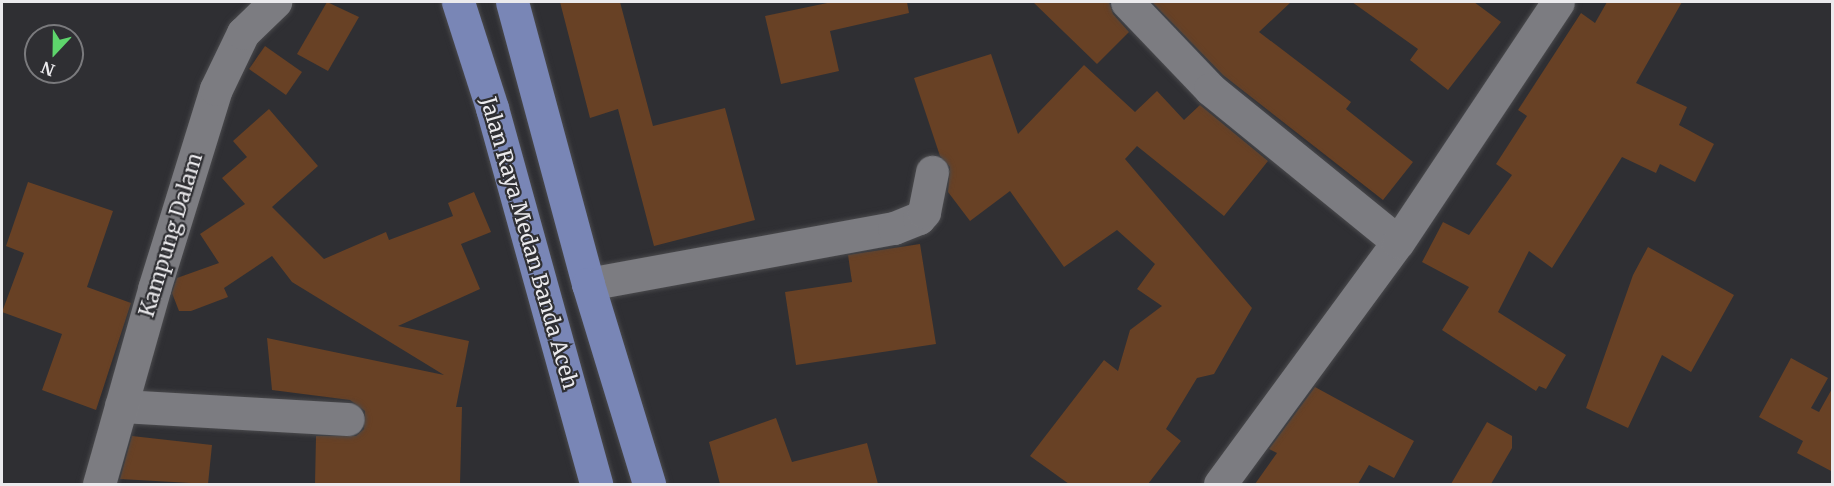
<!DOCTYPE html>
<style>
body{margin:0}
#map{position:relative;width:1834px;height:486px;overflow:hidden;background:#2f2f33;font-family:Merriweather,serif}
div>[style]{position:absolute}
.building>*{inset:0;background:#684125}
.roads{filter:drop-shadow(0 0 2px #4a4a4d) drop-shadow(0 0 2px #4a4a4d)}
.minor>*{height:33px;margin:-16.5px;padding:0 16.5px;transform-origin:16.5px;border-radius:16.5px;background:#7c7c81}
.trunk>*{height:33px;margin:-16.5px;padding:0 16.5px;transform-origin:16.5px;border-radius:16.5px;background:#7986b6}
span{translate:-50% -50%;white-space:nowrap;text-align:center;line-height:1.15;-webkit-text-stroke:4.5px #2f2f33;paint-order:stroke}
.street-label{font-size:21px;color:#ebeaed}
.frame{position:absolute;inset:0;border:3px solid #ebeaed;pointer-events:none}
.north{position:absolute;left:24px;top:24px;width:60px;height:60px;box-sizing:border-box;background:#2f2f33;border:2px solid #7a7a7d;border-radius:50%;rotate:202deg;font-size:16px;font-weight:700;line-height:24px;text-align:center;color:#ebeaed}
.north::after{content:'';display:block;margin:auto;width:21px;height:27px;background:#5ed56c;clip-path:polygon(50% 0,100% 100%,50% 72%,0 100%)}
</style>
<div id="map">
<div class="building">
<i style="clip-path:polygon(327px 2px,359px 17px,328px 71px,297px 54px)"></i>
<i style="clip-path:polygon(560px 2px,620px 2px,653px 126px,725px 108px,755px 220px,654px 246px,618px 109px,590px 118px)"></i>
<i style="clip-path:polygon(832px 2px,907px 2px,909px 13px,830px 31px,839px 71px,781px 84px,765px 16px)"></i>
<i style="clip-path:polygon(1033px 2px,1109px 2px,1113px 14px,1129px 32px,1097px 64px)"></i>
<i style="clip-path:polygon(1152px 2px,1291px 2px,1259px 32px,1351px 102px,1346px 109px,1413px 162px,1383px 200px,1223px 75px)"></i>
<i style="clip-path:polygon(1352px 2px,1474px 2px,1501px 22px,1448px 90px,1410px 60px,1418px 49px)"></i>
<i style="clip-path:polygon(1607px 2px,1682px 2px,1636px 83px,1687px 107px,1679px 125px,1714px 144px,1695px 182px,1660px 164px,1656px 173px,1622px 157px,1552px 268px,1529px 251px,1498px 312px,1566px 355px,1546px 389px,1539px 386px,1536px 391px,1442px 330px,1469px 287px,1422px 262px,1443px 222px,1469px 235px,1512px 175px,1496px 164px,1527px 116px,1518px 110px,1581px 13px,1595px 23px)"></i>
<i style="clip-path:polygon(265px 46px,302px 72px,286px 95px,249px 69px)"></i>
<i style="clip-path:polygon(991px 54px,1018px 134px,1084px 65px,1135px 112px,1157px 91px,1184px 120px,1200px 105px,1268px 161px,1224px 216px,1137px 146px,1125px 159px,1252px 308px,1214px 374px,1197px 378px,1166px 429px,1181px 441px,1148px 484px,1069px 484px,1030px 456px,1104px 360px,1118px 371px,1130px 330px,1162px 306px,1137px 289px,1155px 264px,1117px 230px,1064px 267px,1010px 191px,970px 221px,948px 192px,950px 167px,940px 156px,914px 78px)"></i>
<i style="clip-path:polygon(269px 109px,318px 166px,272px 207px,324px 259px,386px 232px,389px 240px,453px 216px,448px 203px,474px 192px,491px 232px,461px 244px,480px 289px,398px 326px,469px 341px,456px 407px,462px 407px,460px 484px,315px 484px,316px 436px,356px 436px,364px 429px,365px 411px,350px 400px,272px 390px,267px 338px,444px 375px,292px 282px,272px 256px,224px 288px,228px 297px,191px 311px,179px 311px,172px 293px,177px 278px,219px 263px,200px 234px,245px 204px,222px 178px,247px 157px,233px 141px)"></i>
<i style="clip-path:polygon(28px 182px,113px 211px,87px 287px,131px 303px,96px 410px,42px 390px,62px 334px,2px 312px,24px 253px,6px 246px)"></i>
<i style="clip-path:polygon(920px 244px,936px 344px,796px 365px,785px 292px,852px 282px,848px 255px)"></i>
<i style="clip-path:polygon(1648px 247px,1734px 295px,1691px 372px,1662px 355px,1628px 428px,1586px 408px,1633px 275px)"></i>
<i style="clip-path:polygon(1791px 358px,1828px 378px,1811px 408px,1819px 412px,1833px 387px,1833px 472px,1797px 453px,1803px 441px,1759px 417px)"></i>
<i style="clip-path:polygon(1315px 387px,1414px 441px,1394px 478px,1369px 465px,1358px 484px,1255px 484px,1277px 453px,1269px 449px)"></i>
<i style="clip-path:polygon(776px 418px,792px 462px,867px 443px,878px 484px,720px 484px,709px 442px)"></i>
<i style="clip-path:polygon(1487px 422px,1512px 436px,1512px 448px,1491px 484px,1451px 484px)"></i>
<i style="clip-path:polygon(132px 436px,212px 445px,208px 484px,120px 479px)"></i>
</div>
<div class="roads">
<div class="minor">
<i style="left:1127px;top:2px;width:120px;rotate:46.3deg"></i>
<i style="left:1210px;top:89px;width:242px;rotate:39.1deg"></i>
<i style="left:588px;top:284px;width:311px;rotate:-10.4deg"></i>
<i style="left:894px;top:228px;width:27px;rotate:-22deg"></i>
<i style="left:919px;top:218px;width:8px;rotate:-50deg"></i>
<i style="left:924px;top:212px;width:41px;rotate:-78.7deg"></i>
<i style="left:121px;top:406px;width:227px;rotate:3.3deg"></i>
<i style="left:99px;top:484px;width:203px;rotate:-74.2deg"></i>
<i style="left:154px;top:289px;width:209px;rotate:-72.8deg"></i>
<i style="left:216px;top:89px;width:62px;rotate:-64.3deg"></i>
<i style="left:243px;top:33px;width:45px;rotate:-44.1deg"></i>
<i style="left:1220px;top:484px;width:300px;rotate:-53.7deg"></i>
<i style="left:1398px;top:242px;width:288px;rotate:-56.3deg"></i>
</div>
<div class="trunk">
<i style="left:458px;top:2px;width:111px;rotate:72.2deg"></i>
<i style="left:492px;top:108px;width:390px;rotate:74.5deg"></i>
<i style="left:512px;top:2px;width:292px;rotate:74.9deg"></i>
<i style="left:588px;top:284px;width:209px;rotate:73deg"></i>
</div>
</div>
<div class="street-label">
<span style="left:171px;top:235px;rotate:-73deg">Kampung Dalam</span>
<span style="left:529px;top:243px;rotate:74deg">Jalan Raya Medan Banda Aceh</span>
</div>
<div class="frame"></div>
<div class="north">N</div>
</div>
